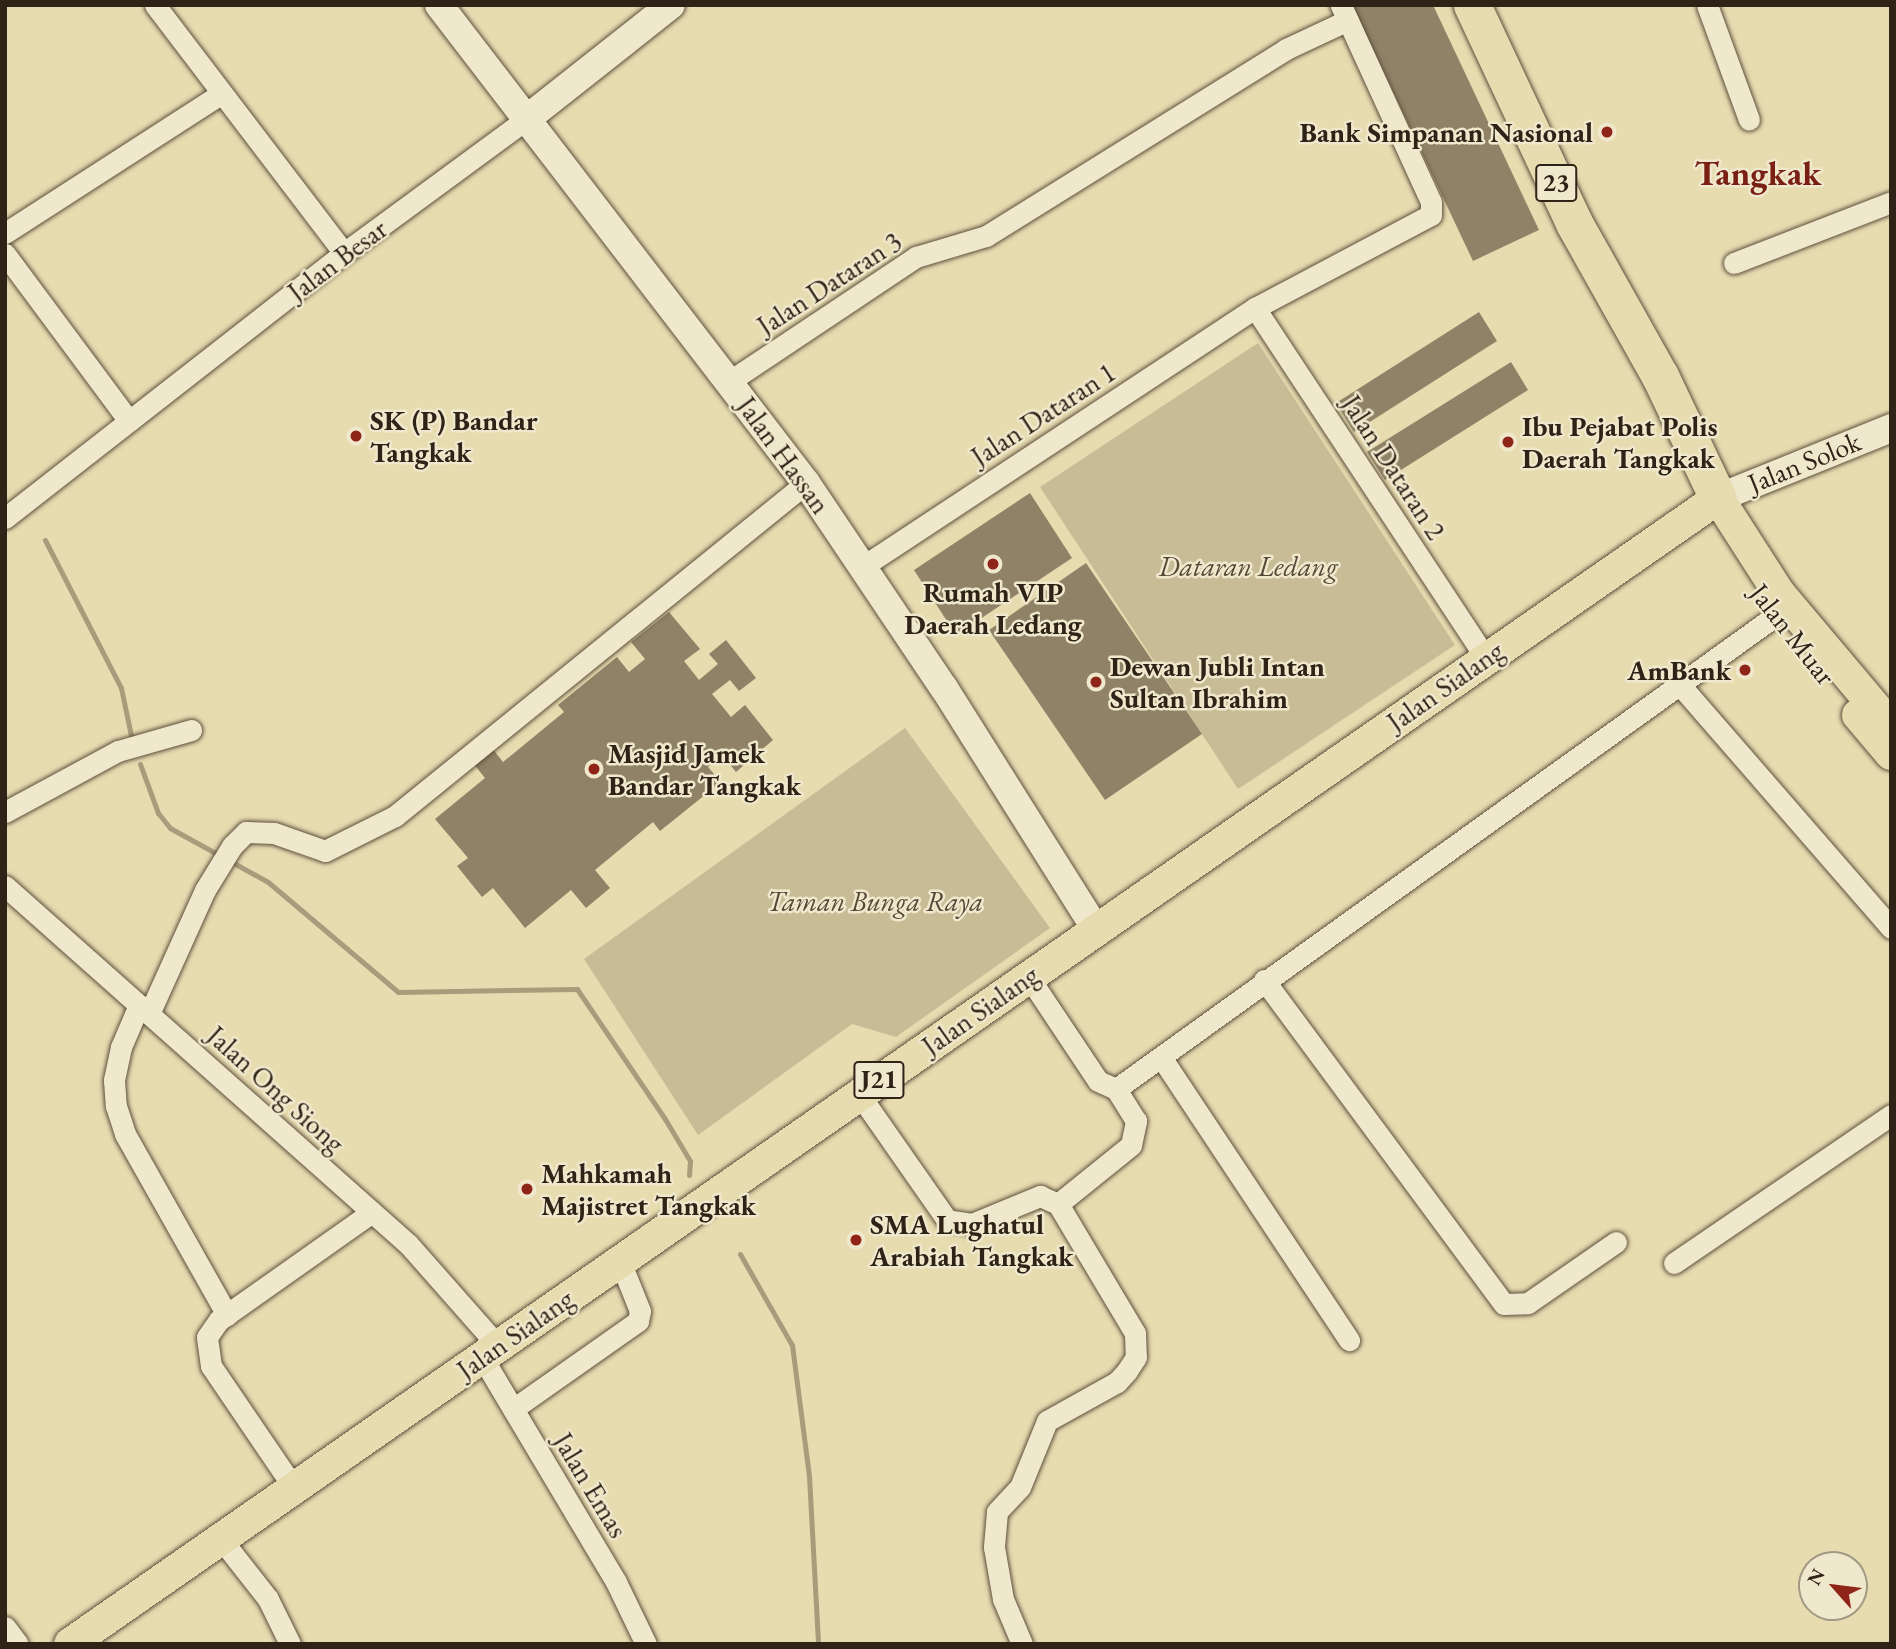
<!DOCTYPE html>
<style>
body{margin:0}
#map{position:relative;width:1896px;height:1649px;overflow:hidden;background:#e7dbb0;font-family:"EB Garamond",serif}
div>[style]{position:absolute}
.green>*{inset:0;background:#c8bc96}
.stream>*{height:5px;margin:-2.5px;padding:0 2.5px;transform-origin:2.5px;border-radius:2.5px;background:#a89c7c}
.building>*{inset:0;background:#8f8267}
.roads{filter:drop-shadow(0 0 2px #5d503d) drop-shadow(0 0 2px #5d503d)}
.street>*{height:21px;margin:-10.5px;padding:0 10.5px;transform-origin:10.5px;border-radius:10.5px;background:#efe8cc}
.secondary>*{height:28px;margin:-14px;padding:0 14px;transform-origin:14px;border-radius:14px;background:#efe8cc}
.primary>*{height:32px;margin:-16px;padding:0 16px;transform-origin:16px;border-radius:16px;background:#e7dbb0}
.highway>*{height:37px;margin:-18.5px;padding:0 18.5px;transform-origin:18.5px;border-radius:18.5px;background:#e7dbb0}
.dots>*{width:19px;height:19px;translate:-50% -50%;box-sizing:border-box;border:4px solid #efe8cc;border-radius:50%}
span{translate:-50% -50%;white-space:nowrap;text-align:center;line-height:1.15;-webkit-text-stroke:5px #efe8cc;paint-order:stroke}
.shield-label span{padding:2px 5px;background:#efe8cc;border:2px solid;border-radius:5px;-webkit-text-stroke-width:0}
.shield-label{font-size:26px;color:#2f2217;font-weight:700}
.poi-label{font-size:28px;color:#2f2217;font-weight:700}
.right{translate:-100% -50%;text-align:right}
.left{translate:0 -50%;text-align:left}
.street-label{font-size:28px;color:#2f2217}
.park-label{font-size:28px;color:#554837;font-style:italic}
.district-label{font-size:35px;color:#7a1f14;font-weight:700}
.frame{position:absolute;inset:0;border:7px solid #2f2217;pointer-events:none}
.north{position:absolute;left:1798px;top:1551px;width:70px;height:70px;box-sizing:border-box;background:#efe8cc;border:2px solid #a29984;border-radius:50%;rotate:298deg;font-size:19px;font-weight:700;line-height:28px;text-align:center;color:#2f2217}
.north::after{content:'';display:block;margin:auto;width:24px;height:32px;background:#8f2418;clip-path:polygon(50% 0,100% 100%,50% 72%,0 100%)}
</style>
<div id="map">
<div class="green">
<i style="clip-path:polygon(1258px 343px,1455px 645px,1238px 789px,1040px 487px)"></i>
<i style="clip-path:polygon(905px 728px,1050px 928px,896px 1037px,852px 1024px,698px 1135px,584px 959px)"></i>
</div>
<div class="stream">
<i style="left:45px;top:540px;width:166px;rotate:62.8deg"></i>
<i style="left:121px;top:688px;width:53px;rotate:78.1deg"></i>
<i style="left:140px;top:764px;width:52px;rotate:69.8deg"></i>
<i style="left:158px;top:813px;width:19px;rotate:51deg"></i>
<i style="left:170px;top:828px;width:58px;rotate:28.8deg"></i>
<i style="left:230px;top:861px;width:43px;rotate:28.9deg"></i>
<i style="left:268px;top:882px;width:170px;rotate:40.2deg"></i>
<i style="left:398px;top:992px;width:179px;rotate:-1deg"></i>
<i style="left:577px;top:989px;width:157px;rotate:55.9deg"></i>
<i style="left:665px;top:1119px;width:49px;rotate:59.2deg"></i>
<i style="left:690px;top:1161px;width:14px;rotate:94deg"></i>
<i style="left:740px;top:1254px;width:105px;rotate:60.3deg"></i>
<i style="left:792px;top:1345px;width:132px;rotate:82.6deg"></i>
<i style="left:809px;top:1476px;width:168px;rotate:86.9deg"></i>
</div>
<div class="building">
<i style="clip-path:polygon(1352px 5px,1433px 5px,1539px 230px,1473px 261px)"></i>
<i style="clip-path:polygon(1479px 312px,1497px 341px,1354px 432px,1336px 403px)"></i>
<i style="clip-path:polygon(1511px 362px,1528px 390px,1385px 480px,1367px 452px)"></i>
<i style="clip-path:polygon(1030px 493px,1072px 558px,956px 635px,914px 570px)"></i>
<i style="clip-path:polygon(1086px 563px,1202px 734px,1105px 800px,989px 630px)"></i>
<i style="clip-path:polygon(669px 612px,700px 649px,684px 661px,699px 680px,718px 664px,709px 654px,726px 640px,756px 678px,739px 691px,730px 680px,712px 694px,731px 717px,745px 705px,773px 740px,736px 772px,722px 755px,708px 767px,721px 782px,660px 831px,653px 822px,595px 870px,610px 888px,586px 908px,571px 890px,525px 928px,493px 888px,482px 897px,457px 866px,468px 858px,435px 819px,485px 778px,473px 763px,492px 748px,503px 762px,564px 712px,558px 705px,617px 657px,629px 672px,645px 659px,631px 642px)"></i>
</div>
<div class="roads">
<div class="street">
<i style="left:155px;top:5px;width:312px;rotate:52.7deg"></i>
<i style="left:1707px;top:5px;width:122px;rotate:69.9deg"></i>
<i style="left:5px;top:233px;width:257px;rotate:-32.8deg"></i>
<i style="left:5px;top:254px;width:208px;rotate:53.4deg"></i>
<i style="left:1734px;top:263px;width:168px;rotate:-21.2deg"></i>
<i style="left:1255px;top:308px;width:419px;rotate:56.6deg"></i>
<i style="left:730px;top:381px;width:224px;rotate:-33.7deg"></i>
<i style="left:916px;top:257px;width:73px;rotate:-16.7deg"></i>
<i style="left:986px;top:236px;width:354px;rotate:-31.9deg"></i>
<i style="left:1286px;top:49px;width:68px;rotate:-25.1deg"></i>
<i style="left:5px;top:518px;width:430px;rotate:-38deg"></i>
<i style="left:344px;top:253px;width:223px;rotate:-36.3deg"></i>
<i style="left:862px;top:567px;width:471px;rotate:-33.4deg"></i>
<i style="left:1255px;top:308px;width:199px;rotate:-27.9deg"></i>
<i style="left:1431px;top:215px;width:13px;rotate:-90deg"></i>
<i style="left:1431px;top:202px;width:217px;rotate:-114.6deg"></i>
<i style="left:1680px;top:685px;width:322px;rotate:49deg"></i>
<i style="left:5px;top:812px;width:128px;rotate:-28.4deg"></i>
<i style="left:118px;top:751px;width:76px;rotate:-16deg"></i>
<i style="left:5px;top:886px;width:540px;rotate:41.62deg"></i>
<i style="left:409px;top:1245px;width:135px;rotate:48.6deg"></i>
<i style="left:1028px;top:976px;width:126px;rotate:56.3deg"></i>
<i style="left:1098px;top:1081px;width:20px;rotate:24deg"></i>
<i style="left:1116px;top:1089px;width:811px;rotate:-35.67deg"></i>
<i style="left:1264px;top:980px;width:403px;rotate:53.5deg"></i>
<i style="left:1504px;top:1304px;width:24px;rotate:-2deg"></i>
<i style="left:1528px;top:1303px;width:107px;rotate:-34.7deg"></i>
<i style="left:139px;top:1005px;width:46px;rotate:113.2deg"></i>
<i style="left:121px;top:1047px;width:34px;rotate:102deg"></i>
<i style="left:114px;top:1080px;width:26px;rotate:86deg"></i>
<i style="left:116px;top:1106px;width:29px;rotate:72deg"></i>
<i style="left:125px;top:1134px;width:208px;rotate:60.6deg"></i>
<i style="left:149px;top:1014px;width:136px;rotate:-65.7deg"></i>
<i style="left:205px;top:890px;width:52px;rotate:-58.5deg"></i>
<i style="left:232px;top:846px;width:20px;rotate:-45deg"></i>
<i style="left:246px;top:832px;width:28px;rotate:2deg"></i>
<i style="left:274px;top:833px;width:54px;rotate:19.4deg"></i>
<i style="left:325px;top:851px;width:78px;rotate:-26.6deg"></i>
<i style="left:395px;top:816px;width:529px;rotate:-39.02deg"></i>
<i style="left:1161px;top:1057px;width:340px;rotate:56.4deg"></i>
<i style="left:859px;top:1094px;width:154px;rotate:55.1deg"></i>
<i style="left:947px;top:1220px;width:25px;rotate:9deg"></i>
<i style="left:972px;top:1224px;width:74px;rotate:-22.4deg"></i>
<i style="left:1040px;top:1196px;width:20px;rotate:24deg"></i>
<i style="left:1058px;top:1204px;width:150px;rotate:59.2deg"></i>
<i style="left:1135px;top:1333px;width:24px;rotate:88deg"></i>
<i style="left:1136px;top:1357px;width:17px;rotate:123deg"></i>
<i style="left:1127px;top:1371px;width:15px;rotate:132deg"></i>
<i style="left:1117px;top:1382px;width:80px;rotate:150.9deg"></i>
<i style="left:1047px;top:1421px;width:71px;rotate:112.2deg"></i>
<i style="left:1020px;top:1487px;width:34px;rotate:133deg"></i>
<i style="left:997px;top:1512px;width:35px;rotate:95deg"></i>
<i style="left:994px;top:1547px;width:53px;rotate:80.2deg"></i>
<i style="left:1003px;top:1599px;width:49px;rotate:67.1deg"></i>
<i style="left:1058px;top:1204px;width:94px;rotate:-38.9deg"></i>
<i style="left:1131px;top:1145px;width:25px;rotate:-78deg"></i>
<i style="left:1136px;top:1121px;width:38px;rotate:-122deg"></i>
<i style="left:1674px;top:1263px;width:263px;rotate:-34.3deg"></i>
<i style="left:482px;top:1357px;width:262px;rotate:59.2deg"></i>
<i style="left:616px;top:1582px;width:69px;rotate:64.2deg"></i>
<i style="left:513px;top:1409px;width:153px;rotate:-35.1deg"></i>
<i style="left:638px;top:1321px;width:10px;rotate:-79deg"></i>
<i style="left:640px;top:1311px;width:54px;rotate:-111.8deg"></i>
<i style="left:294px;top:1488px;width:148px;rotate:-124.2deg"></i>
<i style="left:211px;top:1366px;width:29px;rotate:-98deg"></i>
<i style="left:207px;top:1337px;width:21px;rotate:-55deg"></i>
<i style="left:219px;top:1320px;width:187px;rotate:-35.2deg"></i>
<i style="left:221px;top:1539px;width:76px;rotate:51.9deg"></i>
<i style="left:268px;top:1599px;width:50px;rotate:63.9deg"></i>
<i style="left:5px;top:1627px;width:21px;rotate:53deg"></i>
</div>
<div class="secondary">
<i style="left:439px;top:5px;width:603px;rotate:52.48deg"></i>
<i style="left:806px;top:483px;width:247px;rotate:56.1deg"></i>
<i style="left:944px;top:688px;width:285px;rotate:57.8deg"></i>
<i style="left:524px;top:121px;width:187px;rotate:-38.3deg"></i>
<i style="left:1718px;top:498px;width:187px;rotate:-22deg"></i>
</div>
<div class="primary">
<i style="left:1858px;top:715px;width:51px;rotate:49.8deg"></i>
<i style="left:70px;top:1644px;width:2007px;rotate:-34.81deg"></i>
<i style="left:1718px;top:498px;width:113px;rotate:57.3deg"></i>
<i style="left:1779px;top:593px;width:174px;rotate:49.9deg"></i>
</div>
<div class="highway">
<i style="left:1472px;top:5px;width:241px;rotate:64.9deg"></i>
<i style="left:1574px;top:223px;width:176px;rotate:60.7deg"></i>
<i style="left:1660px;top:376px;width:135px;rotate:64.6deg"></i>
</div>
</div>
<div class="dots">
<i style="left:1607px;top:132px;background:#8f2418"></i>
<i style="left:356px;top:436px;background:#8f2418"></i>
<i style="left:1508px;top:442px;background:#8f2418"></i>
<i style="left:993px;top:564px;background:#8f2418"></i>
<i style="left:1745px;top:670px;background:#8f2418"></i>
<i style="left:1096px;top:682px;background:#8f2418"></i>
<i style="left:594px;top:769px;background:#8f2418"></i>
<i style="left:527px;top:1189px;background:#8f2418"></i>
<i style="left:856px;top:1240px;background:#8f2418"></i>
</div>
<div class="shield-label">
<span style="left:1556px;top:183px">23</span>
<span style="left:879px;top:1080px">J21</span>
</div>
<div class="poi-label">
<span class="right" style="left:1593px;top:132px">Bank Simpanan Nasional</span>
<span class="left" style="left:370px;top:436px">SK (P) Bandar<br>Tangkak</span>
<span class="left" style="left:1522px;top:442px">Ibu Pejabat Polis<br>Daerah Tangkak</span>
<span style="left:993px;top:608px">Rumah VIP<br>Daerah Ledang</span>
<span class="left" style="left:1110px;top:682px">Dewan Jubli Intan<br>Sultan Ibrahim</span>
<span class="right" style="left:1731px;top:670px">AmBank</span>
<span class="left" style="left:608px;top:769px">Masjid Jamek<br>Bandar Tangkak</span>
<span class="left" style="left:541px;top:1189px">Mahkamah<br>Majistret Tangkak</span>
<span class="left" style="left:870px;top:1240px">SMA Lughatul<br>Arabiah Tangkak</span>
</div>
<div class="street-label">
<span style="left:337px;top:260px;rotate:-37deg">Jalan Besar</span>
<span style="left:829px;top:283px;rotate:-33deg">Jalan Dataran 3</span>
<span style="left:1043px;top:414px;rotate:-33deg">Jalan Dataran 1</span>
<span style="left:784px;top:455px;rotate:54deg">Jalan Hassan</span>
<span style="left:1804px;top:462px;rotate:-22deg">Jalan Solok</span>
<span style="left:1394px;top:467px;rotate:57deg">Jalan Dataran 2</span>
<span style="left:1793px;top:634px;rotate:52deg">Jalan Muar</span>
<span style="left:1445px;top:686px;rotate:-35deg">Jalan Sialang</span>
<span style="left:980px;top:1010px;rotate:-35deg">Jalan Sialang</span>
<span style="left:276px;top:1089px;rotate:42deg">Jalan Ong Siong</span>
<span style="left:515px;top:1334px;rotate:-35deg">Jalan Sialang</span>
<span style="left:591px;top:1485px;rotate:59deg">Jalan Emas</span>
</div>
<div class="park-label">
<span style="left:1248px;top:566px">Dataran Ledang</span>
<span style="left:875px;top:901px">Taman Bunga Raya</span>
</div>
<div class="district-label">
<span style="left:1758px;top:173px">Tangkak</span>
</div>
<div class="frame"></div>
<div class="north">N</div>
</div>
